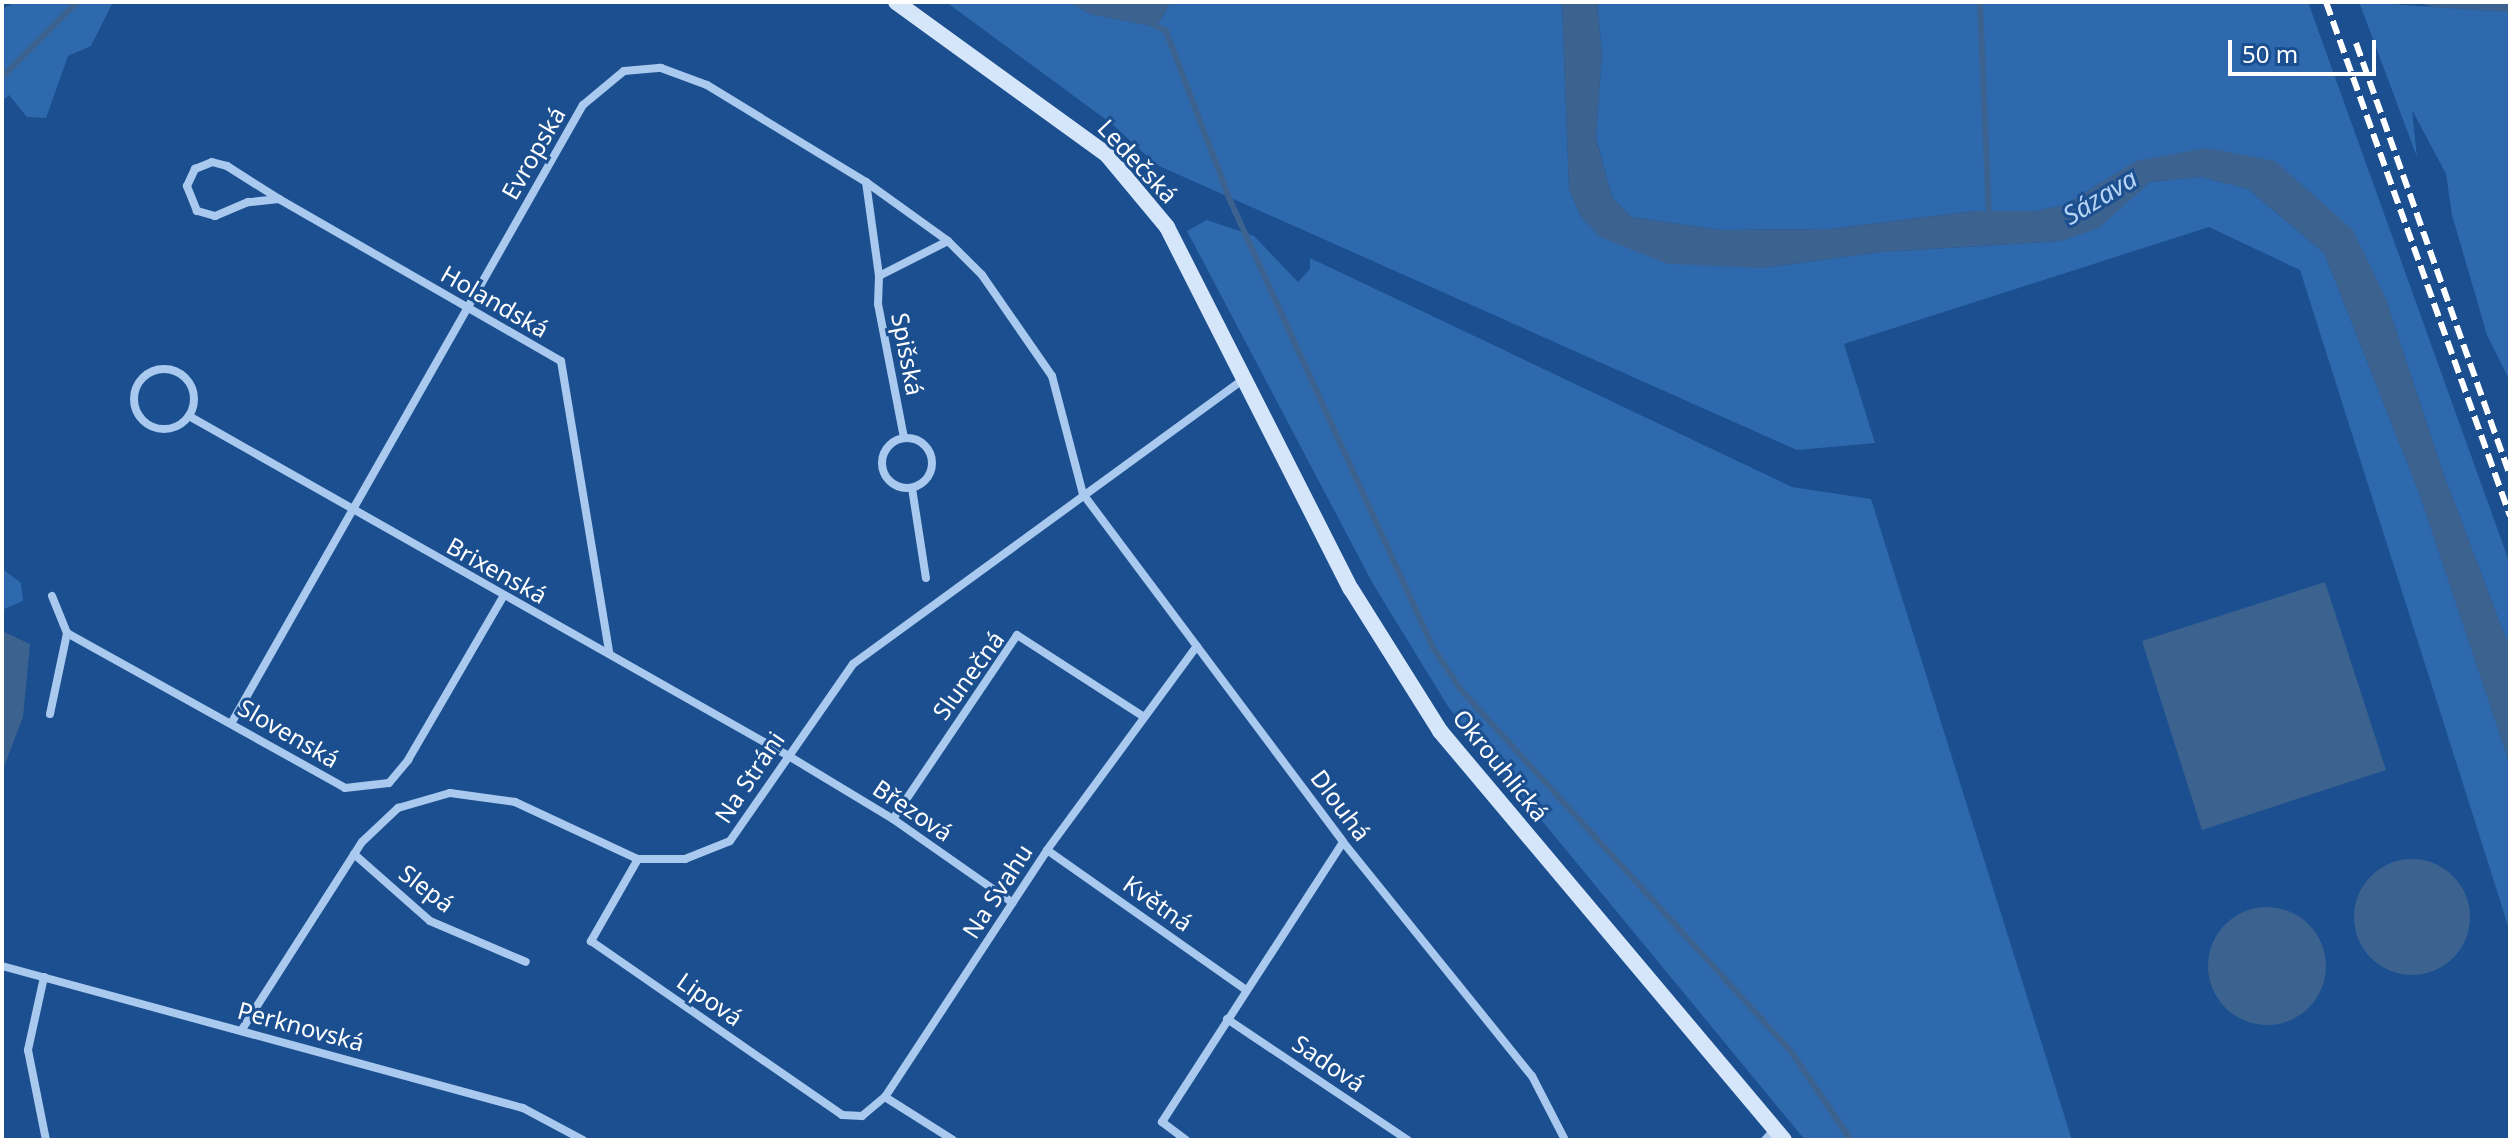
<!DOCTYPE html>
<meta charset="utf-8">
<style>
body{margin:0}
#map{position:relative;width:2512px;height:1142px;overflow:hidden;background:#1b4f8f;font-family:"Noto Sans",sans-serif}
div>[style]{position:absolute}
.green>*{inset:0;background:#2e69ad}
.water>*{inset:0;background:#3c6290}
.round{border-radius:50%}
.stream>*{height:6px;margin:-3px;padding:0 3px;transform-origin:3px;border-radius:3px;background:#3c6290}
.street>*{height:8px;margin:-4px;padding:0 4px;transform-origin:4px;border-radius:4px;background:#a9c9ee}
.street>.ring{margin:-4px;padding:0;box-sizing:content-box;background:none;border:8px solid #a9c9ee;border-radius:50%}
.secondary>*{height:16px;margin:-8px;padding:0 8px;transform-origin:8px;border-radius:8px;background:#d6e6fa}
.rail>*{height:6px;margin-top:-3px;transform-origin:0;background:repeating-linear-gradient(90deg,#fff 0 14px,transparent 0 20px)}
span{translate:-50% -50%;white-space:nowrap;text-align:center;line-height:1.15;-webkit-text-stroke:6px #1b4f8f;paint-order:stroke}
.street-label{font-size:24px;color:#fff}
.water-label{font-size:26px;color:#b5d3f5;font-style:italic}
.frame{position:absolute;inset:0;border:4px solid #fff;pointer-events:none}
.scale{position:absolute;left:2228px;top:40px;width:148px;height:36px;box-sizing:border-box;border:4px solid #fff;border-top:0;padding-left:10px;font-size:24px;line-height:28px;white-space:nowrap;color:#fff;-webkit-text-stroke:6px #1b4f8f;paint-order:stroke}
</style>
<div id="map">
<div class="green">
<i style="clip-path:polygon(16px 2px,113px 2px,91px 46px,68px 56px,46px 118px,27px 117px,9px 95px,2px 101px,2px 9px)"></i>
<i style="clip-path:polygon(946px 2px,1069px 2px,1090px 14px,1156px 27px,1171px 2px,1562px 2px,1569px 189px,1581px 217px,1735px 266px,1763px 268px,1881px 252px,2061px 241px,2116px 212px,2150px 182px,2201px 177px,2248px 189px,2324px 253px,2418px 490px,2510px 765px,2510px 932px,2300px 270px,2209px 227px,1844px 344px,1875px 443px,1797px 450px,1157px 165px,1112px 124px)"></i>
<i style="clip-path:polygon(1597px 2px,2308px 2px,2510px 564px,2510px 649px,2443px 472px,2386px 299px,2275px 161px,2091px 189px,2064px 205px,2036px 211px,1974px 211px,1830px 229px,1721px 230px,1631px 217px,1612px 197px,1596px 137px,1602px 53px)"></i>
<i style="clip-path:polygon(2359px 2px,2510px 12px,2510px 381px,2487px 335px,2452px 215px,2446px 174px,2412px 110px,2417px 157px)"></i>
<i style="clip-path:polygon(1207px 220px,1254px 236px,1298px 282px,1310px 269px,1310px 258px,1792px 487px,1871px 499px,2072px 1140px,1805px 1140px,1449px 708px,1373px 584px,1187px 231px)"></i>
<i style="clip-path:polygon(4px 570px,21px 583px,23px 601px,2px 610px)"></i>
</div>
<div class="water">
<i style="clip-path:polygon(1069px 2px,1171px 2px,1156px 27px,1089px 14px)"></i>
<i style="clip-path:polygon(1562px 2px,1597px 3px,1602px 53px,1596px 138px,1612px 197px,1631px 217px,1721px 230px,1830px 229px,1974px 211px,2036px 211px,2064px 205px,2136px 161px,2207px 148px,2275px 161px,2353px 230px,2386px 299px,2443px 472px,2510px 649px,2510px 765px,2418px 490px,2324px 253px,2248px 189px,2201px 177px,2150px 182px,2099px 228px,2061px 241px,1881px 252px,1763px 268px,1668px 264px,1600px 237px,1581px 217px,1569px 189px)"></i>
<i style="clip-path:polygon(2416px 2px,2510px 2px,2510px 12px,2433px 7px)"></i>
<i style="clip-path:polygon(2325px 582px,2386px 770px,2202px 830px,2142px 641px)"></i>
<i style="clip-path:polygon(2px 631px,30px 644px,23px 717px,2px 772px)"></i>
<i class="round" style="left:2354px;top:859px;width:116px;height:116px"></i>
<i class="round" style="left:2208px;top:907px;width:118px;height:118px"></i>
</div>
<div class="stream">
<i style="left:1980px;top:2px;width:216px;rotate:87.6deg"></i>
<i style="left:1153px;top:24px;width:15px;rotate:28deg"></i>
<i style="left:1166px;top:31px;width:178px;rotate:69.3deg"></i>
<i style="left:1229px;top:198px;width:492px;rotate:65.6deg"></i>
<i style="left:1432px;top:646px;width:53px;rotate:56.6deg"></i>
<i style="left:1461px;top:690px;width:488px;rotate:47.6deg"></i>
<i style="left:1790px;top:1050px;width:109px;rotate:55.9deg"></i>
<i style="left:2px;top:77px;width:106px;rotate:-45deg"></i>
</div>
<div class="street">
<i style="left:212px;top:162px;width:16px;rotate:15deg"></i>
<i style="left:227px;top:166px;width:62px;rotate:32.4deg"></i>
<i style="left:279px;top:199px;width:31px;rotate:174deg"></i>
<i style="left:248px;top:202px;width:36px;rotate:157deg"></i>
<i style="left:215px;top:216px;width:19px;rotate:-164deg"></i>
<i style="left:197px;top:211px;width:27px;rotate:-112deg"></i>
<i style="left:187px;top:186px;width:19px;rotate:-65deg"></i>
<i style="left:195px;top:169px;width:18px;rotate:-22deg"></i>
<i style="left:866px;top:182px;width:95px;rotate:82.1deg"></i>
<i style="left:879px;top:276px;width:28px;rotate:92deg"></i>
<i style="left:878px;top:304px;width:136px;rotate:79deg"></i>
<i style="left:279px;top:199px;width:325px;rotate:29.9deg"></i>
<i style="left:561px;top:361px;width:295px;rotate:80.6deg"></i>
<i style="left:879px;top:276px;width:77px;rotate:-26.9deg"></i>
<i class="ring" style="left:134px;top:369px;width:52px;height:52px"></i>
<i style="left:189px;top:416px;width:687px;rotate:29.55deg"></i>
<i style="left:787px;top:755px;width:124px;rotate:31.1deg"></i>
<i style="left:893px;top:819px;width:146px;rotate:35deg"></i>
<i class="ring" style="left:882px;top:438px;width:42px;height:42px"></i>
<i style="left:912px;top:488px;width:91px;rotate:81.2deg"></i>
<i style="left:67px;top:633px;width:318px;rotate:29.1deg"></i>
<i style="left:345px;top:788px;width:44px;rotate:-6.5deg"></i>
<i style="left:389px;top:783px;width:30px;rotate:-50deg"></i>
<i style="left:408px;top:760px;width:189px;rotate:-59.8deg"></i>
<i style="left:50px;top:714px;width:83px;rotate:-78.1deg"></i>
<i style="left:67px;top:633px;width:40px;rotate:-112deg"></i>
<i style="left:232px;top:722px;width:710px;rotate:-60.37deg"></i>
<i style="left:583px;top:105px;width:53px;rotate:-39.7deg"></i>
<i style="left:624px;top:71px;width:37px;rotate:-5deg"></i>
<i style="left:661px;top:68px;width:49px;rotate:20.3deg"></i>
<i style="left:707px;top:85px;width:186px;rotate:31.4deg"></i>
<i style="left:866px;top:182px;width:101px;rotate:35.7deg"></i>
<i style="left:948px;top:241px;width:48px;rotate:45deg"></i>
<i style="left:982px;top:275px;width:123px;rotate:55.3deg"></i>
<i style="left:1052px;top:376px;width:122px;rotate:75.3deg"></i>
<i style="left:1083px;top:494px;width:434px;rotate:53.2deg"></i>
<i style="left:1343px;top:842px;width:301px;rotate:51.1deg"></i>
<i style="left:1532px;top:1076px;width:72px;rotate:62.7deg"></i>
<i style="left:893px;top:819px;width:222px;rotate:-56deg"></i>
<i style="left:1017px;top:635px;width:151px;rotate:32.8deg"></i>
<i style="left:1047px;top:850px;width:243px;rotate:35.1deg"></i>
<i style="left:354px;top:854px;width:101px;rotate:41.4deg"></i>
<i style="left:430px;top:921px;width:104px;rotate:23.1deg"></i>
<i style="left:638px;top:859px;width:95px;rotate:119.8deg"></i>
<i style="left:591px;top:941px;width:305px;rotate:34.7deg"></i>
<i style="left:842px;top:1115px;width:20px;rotate:3deg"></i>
<i style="left:862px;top:1116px;width:30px;rotate:-40deg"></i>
<i style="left:885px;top:1097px;width:295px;rotate:-56.7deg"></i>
<i style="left:1047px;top:850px;width:253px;rotate:-53.7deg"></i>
<i style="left:2px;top:966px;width:540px;rotate:15.25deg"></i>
<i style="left:523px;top:1108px;width:68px;rotate:28.1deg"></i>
<i style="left:44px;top:977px;width:75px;rotate:102.4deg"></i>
<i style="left:28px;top:1050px;width:92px;rotate:78.7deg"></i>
<i style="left:1227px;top:1019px;width:218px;rotate:33.8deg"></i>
<i style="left:241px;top:1031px;width:224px;rotate:-57.4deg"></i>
<i style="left:362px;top:842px;width:50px;rotate:-43.4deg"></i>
<i style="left:398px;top:808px;width:54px;rotate:-16.1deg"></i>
<i style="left:450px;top:793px;width:66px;rotate:7.9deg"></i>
<i style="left:515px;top:802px;width:136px;rotate:24.9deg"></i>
<i style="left:638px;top:859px;width:47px"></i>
<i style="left:685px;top:859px;width:48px;rotate:-21.8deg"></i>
<i style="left:730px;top:841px;width:216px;rotate:-55.2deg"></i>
<i style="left:853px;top:664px;width:485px;rotate:-36.1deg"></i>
<i style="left:885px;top:1097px;width:80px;rotate:32.3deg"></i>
<i style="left:1186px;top:1140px;width:30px;rotate:-143deg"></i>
<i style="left:1162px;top:1122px;width:333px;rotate:-57.1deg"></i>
<i style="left:1765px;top:1140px;width:15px;rotate:-48deg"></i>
</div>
<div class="secondary">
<i style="left:896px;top:2px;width:261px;rotate:35.9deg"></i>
<i style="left:1107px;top:155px;width:94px;rotate:50.2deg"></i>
<i style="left:1167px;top:227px;width:406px;rotate:63.1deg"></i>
<i style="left:1351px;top:589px;width:168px;rotate:57.9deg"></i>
<i style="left:1440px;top:731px;width:534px;rotate:49.93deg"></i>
</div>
<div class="rail">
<i style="left:2326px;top:2px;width:546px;rotate:70.3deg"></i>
<i style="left:2356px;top:43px;width:460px;rotate:70.4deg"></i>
</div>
<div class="street-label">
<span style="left:533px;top:153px;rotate:-60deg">Evropská</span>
<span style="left:1138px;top:161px;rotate:47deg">Ledečská</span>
<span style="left:495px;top:301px;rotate:30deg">Holandská</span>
<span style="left:908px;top:354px;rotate:79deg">Spišská</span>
<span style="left:497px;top:570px;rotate:29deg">Brixenská</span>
<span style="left:968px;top:675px;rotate:-54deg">Slunečná</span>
<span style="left:289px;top:733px;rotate:30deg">Slovenská</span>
<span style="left:1501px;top:765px;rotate:51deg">Okrouhlická</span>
<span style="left:749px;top:777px;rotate:-56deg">Na Stráni</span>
<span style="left:1341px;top:805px;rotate:53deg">Dlouhá</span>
<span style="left:913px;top:810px;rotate:34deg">Březová</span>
<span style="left:427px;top:888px;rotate:37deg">Slepá</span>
<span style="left:997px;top:891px;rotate:-57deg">Na Svahu</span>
<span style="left:1158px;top:903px;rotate:35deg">Květná</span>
<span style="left:710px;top:999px;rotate:35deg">Lipová</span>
<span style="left:301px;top:1026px;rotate:15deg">Perknovská</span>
<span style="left:1329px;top:1063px;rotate:34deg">Sadová</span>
</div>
<div class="water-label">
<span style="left:2100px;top:197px;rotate:-31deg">Sázava</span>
</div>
<div class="frame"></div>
<div class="scale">50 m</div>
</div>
